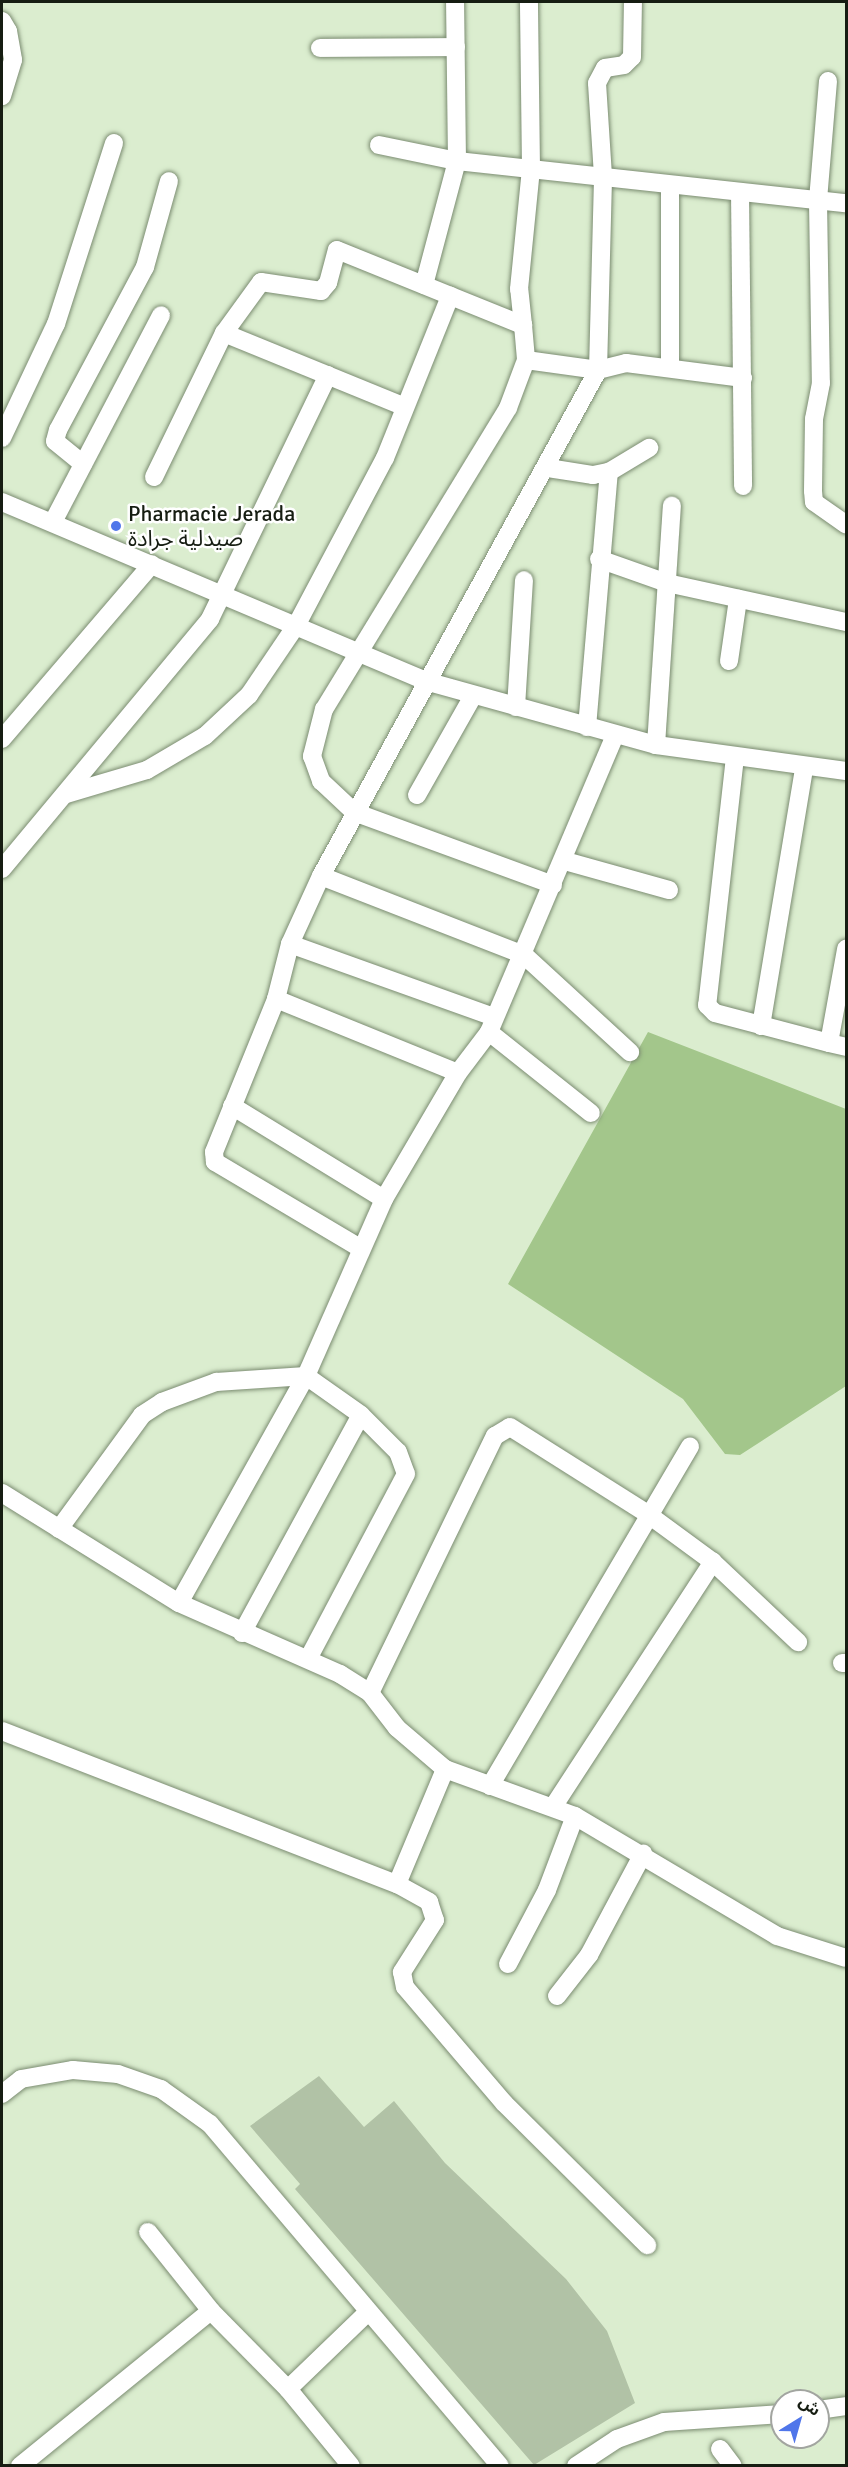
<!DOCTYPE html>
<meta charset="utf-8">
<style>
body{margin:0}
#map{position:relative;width:848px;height:2467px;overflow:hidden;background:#dbedcf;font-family:Signika,"Noto Sans Arabic",sans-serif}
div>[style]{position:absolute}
.green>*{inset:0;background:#a3c68b}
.building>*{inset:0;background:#b1c2a6}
.roads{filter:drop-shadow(0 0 2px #7b8c71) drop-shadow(0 0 2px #7b8c71)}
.minor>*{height:18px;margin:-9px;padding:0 9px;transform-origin:9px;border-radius:9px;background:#fff}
.dots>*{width:16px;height:16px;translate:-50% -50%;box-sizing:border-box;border:3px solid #fff;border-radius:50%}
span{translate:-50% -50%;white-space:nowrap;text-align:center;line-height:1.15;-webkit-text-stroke:5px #fff;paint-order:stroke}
.poi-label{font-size:22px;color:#161d12}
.left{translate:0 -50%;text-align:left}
.frame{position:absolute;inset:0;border:3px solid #161d12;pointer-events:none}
.north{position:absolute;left:770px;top:2389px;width:60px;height:60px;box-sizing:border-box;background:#fff;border:2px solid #a2a5a0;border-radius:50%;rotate:37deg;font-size:16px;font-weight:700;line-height:24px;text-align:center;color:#161d12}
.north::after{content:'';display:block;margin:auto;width:21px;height:27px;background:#5076ea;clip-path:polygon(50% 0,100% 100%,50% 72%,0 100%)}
</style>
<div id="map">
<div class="green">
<i style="clip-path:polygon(648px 1032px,846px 1109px,846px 1386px,740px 1455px,725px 1454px,683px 1399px,508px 1284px)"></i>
</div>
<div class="building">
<i style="clip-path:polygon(319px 2076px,364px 2127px,394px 2101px,445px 2163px,566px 2279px,607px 2331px,635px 2403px,534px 2465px,295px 2189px,300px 2184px,250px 2126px)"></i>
</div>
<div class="roads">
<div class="minor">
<i style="left:2px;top:21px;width:12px;rotate:59deg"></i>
<i style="left:8px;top:31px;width:29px;rotate:80deg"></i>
<i style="left:13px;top:60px;width:38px;rotate:107deg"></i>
<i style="left:320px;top:48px;width:136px;rotate:-0.4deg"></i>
<i style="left:828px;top:81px;width:120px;rotate:94.8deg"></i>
<i style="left:818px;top:201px;width:182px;rotate:89.1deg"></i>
<i style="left:821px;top:383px;width:37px;rotate:101deg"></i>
<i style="left:814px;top:419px;width:72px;rotate:90.8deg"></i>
<i style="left:813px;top:491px;width:11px;rotate:85deg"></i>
<i style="left:814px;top:502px;width:39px;rotate:35deg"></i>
<i style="left:379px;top:145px;width:80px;rotate:11.6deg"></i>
<i style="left:457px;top:161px;width:391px;rotate:6.2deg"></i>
<i style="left:670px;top:185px;width:183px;rotate:90deg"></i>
<i style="left:740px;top:192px;width:294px;rotate:89.4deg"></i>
<i style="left:424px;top:285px;width:128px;rotate:-75.1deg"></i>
<i style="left:457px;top:161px;width:159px;rotate:-90.7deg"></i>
<i style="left:523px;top:325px;width:36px;rotate:-96deg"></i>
<i style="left:519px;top:289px;width:121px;rotate:-84.3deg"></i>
<i style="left:531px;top:169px;width:167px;rotate:-90.7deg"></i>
<i style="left:224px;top:333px;width:193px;rotate:22.2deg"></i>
<i style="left:526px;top:360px;width:73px;rotate:7.9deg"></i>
<i style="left:598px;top:370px;width:29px;rotate:-14deg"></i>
<i style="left:626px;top:363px;width:118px;rotate:7.3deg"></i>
<i style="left:2px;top:438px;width:126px;rotate:-64.7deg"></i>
<i style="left:56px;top:324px;width:190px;rotate:-72.2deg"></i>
<i style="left:83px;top:464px;width:36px;rotate:-141deg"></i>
<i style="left:55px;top:441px;width:11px;rotate:-75deg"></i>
<i style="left:58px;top:430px;width:185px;rotate:-61.9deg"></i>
<i style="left:145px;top:267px;width:89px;rotate:-74.4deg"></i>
<i style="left:548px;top:468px;width:46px;rotate:8.8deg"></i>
<i style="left:593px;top:475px;width:16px;rotate:-11deg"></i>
<i style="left:609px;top:472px;width:47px;rotate:-31deg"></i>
<i style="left:154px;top:477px;width:160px;rotate:-64.1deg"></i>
<i style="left:224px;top:333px;width:63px;rotate:-54deg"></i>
<i style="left:261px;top:282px;width:61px;rotate:8.5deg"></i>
<i style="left:321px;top:291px;width:11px;rotate:-49deg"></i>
<i style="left:328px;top:283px;width:34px;rotate:-75deg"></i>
<i style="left:337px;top:250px;width:201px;rotate:22deg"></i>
<i style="left:523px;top:325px;width:35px;rotate:85deg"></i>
<i style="left:526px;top:360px;width:51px;rotate:110.6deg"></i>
<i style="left:508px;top:408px;width:353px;rotate:121.4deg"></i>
<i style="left:324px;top:709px;width:49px;rotate:104.3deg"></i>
<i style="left:312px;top:756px;width:27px;rotate:70deg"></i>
<i style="left:321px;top:781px;width:45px;rotate:43.2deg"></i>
<i style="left:354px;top:812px;width:212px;rotate:20.1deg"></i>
<i style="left:2px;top:502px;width:463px;rotate:22.9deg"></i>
<i style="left:429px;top:682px;width:236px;rotate:15.5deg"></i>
<i style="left:656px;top:745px;width:192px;rotate:7.8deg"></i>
<i style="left:54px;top:520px;width:231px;rotate:-62.4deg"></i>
<i style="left:599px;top:559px;width:72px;rotate:19.4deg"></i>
<i style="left:667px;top:583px;width:183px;rotate:12.3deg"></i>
<i style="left:729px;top:661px;width:63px;rotate:-81.7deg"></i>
<i style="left:516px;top:707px;width:127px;rotate:-86.4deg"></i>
<i style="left:587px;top:727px;width:256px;rotate:-85.1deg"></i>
<i style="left:2px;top:739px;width:230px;rotate:-49.4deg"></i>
<i style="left:656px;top:745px;width:240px;rotate:-86.2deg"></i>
<i style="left:735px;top:757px;width:250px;rotate:96.4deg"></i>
<i style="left:707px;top:1005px;width:11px;rotate:45deg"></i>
<i style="left:715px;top:1013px;width:118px;rotate:14.7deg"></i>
<i style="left:829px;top:1043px;width:96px;rotate:-79.7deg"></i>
<i style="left:66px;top:794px;width:84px;rotate:-16.5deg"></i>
<i style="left:147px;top:770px;width:67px;rotate:-30.4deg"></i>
<i style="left:205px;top:736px;width:60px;rotate:-43deg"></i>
<i style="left:249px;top:695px;width:86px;rotate:-55.9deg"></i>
<i style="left:297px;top:624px;width:188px;rotate:-62.1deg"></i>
<i style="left:385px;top:458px;width:175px;rotate:-68.1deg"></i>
<i style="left:417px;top:795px;width:114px;rotate:-60.5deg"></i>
<i style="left:565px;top:861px;width:108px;rotate:15.6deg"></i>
<i style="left:2px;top:869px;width:325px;rotate:-50.2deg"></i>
<i style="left:210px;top:619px;width:271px;rotate:-64.2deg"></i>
<i style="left:321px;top:876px;width:218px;rotate:21.3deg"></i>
<i style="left:524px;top:955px;width:144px;rotate:42.5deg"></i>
<i style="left:290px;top:944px;width:217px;rotate:19.7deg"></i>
<i style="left:276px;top:999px;width:196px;rotate:22.1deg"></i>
<i style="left:761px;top:1026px;width:262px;rotate:-80.5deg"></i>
<i style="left:489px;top:1032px;width:130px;rotate:38.5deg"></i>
<i style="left:829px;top:1043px;width:17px;rotate:13deg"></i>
<i style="left:232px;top:1106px;width:178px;rotate:31.5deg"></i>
<i style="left:360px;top:1248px;width:169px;rotate:-149.3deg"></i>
<i style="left:215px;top:1162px;width:10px;rotate:-96deg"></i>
<i style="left:214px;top:1152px;width:165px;rotate:-67.9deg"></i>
<i style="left:276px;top:999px;width:57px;rotate:-75.7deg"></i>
<i style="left:290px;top:944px;width:75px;rotate:-65.5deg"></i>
<i style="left:321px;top:876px;width:577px;rotate:-61.3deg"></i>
<i style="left:598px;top:370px;width:194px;rotate:-88.5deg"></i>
<i style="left:603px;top:176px;width:93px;rotate:-93.7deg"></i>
<i style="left:597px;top:83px;width:17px;rotate:-62deg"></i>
<i style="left:605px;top:68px;width:19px;rotate:-9deg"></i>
<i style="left:624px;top:65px;width:11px;rotate:-45deg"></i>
<i style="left:632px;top:57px;width:55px;rotate:-89deg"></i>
<i style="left:2px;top:1493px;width:208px;rotate:31.9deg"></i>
<i style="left:179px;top:1603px;width:176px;rotate:23.8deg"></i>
<i style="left:340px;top:1674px;width:36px;rotate:32deg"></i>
<i style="left:370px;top:1693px;width:44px;rotate:52.4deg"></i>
<i style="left:397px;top:1728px;width:63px;rotate:40.5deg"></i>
<i style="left:445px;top:1769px;width:138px;rotate:19.9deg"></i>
<i style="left:575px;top:1816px;width:235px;rotate:30.7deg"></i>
<i style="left:777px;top:1936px;width:72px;rotate:17.7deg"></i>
<i style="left:59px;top:1529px;width:141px;rotate:-53.9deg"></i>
<i style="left:142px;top:1415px;width:24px;rotate:-33deg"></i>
<i style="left:162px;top:1402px;width:58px;rotate:-20.3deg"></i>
<i style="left:216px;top:1382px;width:90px;rotate:-3.8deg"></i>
<i style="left:306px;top:1376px;width:67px;rotate:35.3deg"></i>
<i style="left:361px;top:1415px;width:52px;rotate:45deg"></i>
<i style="left:398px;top:1452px;width:23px;rotate:70deg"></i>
<i style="left:406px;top:1474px;width:209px;rotate:117.9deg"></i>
<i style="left:179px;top:1603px;width:260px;rotate:-60.8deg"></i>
<i style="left:306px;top:1376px;width:193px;rotate:-66.2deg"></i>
<i style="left:384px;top:1199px;width:146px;rotate:-59.6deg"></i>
<i style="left:458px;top:1073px;width:51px;rotate:-52.9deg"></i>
<i style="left:489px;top:1032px;width:323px;rotate:-67deg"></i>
<i style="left:242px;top:1633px;width:248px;rotate:-61.4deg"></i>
<i style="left:842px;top:1663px;width:4px"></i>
<i style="left:370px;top:1693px;width:286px;rotate:-64.1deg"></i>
<i style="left:495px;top:1436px;width:17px;rotate:-31deg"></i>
<i style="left:510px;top:1427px;width:165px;rotate:32.3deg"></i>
<i style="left:649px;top:1515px;width:79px;rotate:36.3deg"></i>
<i style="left:713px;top:1562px;width:117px;rotate:43.3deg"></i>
<i style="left:2px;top:1731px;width:424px;rotate:21.2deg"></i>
<i style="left:397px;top:1884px;width:37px;rotate:29deg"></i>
<i style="left:429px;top:1902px;width:19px;rotate:72deg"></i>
<i style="left:435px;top:1920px;width:62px;rotate:122.4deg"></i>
<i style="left:402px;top:1972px;width:15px;rotate:79deg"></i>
<i style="left:405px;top:1987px;width:153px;rotate:49.5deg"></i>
<i style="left:504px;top:2103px;width:202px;rotate:44.8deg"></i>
<i style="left:490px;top:1786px;width:394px;rotate:-59.5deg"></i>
<i style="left:553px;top:1807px;width:293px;rotate:-56.9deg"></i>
<i style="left:397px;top:1884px;width:125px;rotate:-67.3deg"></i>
<i style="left:508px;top:1964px;width:84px;rotate:-62.2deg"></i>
<i style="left:547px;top:1890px;width:79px;rotate:-69.3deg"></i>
<i style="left:557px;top:1996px;width:52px;rotate:-52deg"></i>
<i style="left:589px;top:1955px;width:115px;rotate:-61.9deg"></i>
<i style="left:2px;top:2094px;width:24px;rotate:-38deg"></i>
<i style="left:21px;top:2079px;width:53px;rotate:-9.8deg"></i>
<i style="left:73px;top:2070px;width:45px;rotate:5.1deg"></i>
<i style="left:118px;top:2074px;width:46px;rotate:19.2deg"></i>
<i style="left:161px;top:2089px;width:60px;rotate:35.5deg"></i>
<i style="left:210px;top:2124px;width:448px;rotate:49.7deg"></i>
<i style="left:148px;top:2232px;width:101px;rotate:51.4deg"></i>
<i style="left:211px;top:2311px;width:110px;rotate:45.4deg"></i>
<i style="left:288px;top:2389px;width:99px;rotate:50.7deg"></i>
<i style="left:288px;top:2389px;width:111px;rotate:-43.9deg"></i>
<i style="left:818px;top:2410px;width:28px;rotate:-8deg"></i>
<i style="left:720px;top:2449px;width:21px;rotate:53deg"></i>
<i style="left:20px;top:2466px;width:246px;rotate:-39.1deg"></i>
<i style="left:576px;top:2466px;width:49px;rotate:-33.4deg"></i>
<i style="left:617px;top:2439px;width:50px;rotate:-19.9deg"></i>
<i style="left:664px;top:2422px;width:118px;rotate:-3.9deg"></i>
</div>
</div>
<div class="dots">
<i style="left:116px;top:526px;background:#5076ea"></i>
</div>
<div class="poi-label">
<span class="left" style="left:128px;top:526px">Pharmacie Jerada<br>صيدلية جرادة</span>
</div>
<div class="frame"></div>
<div class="north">ش</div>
</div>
